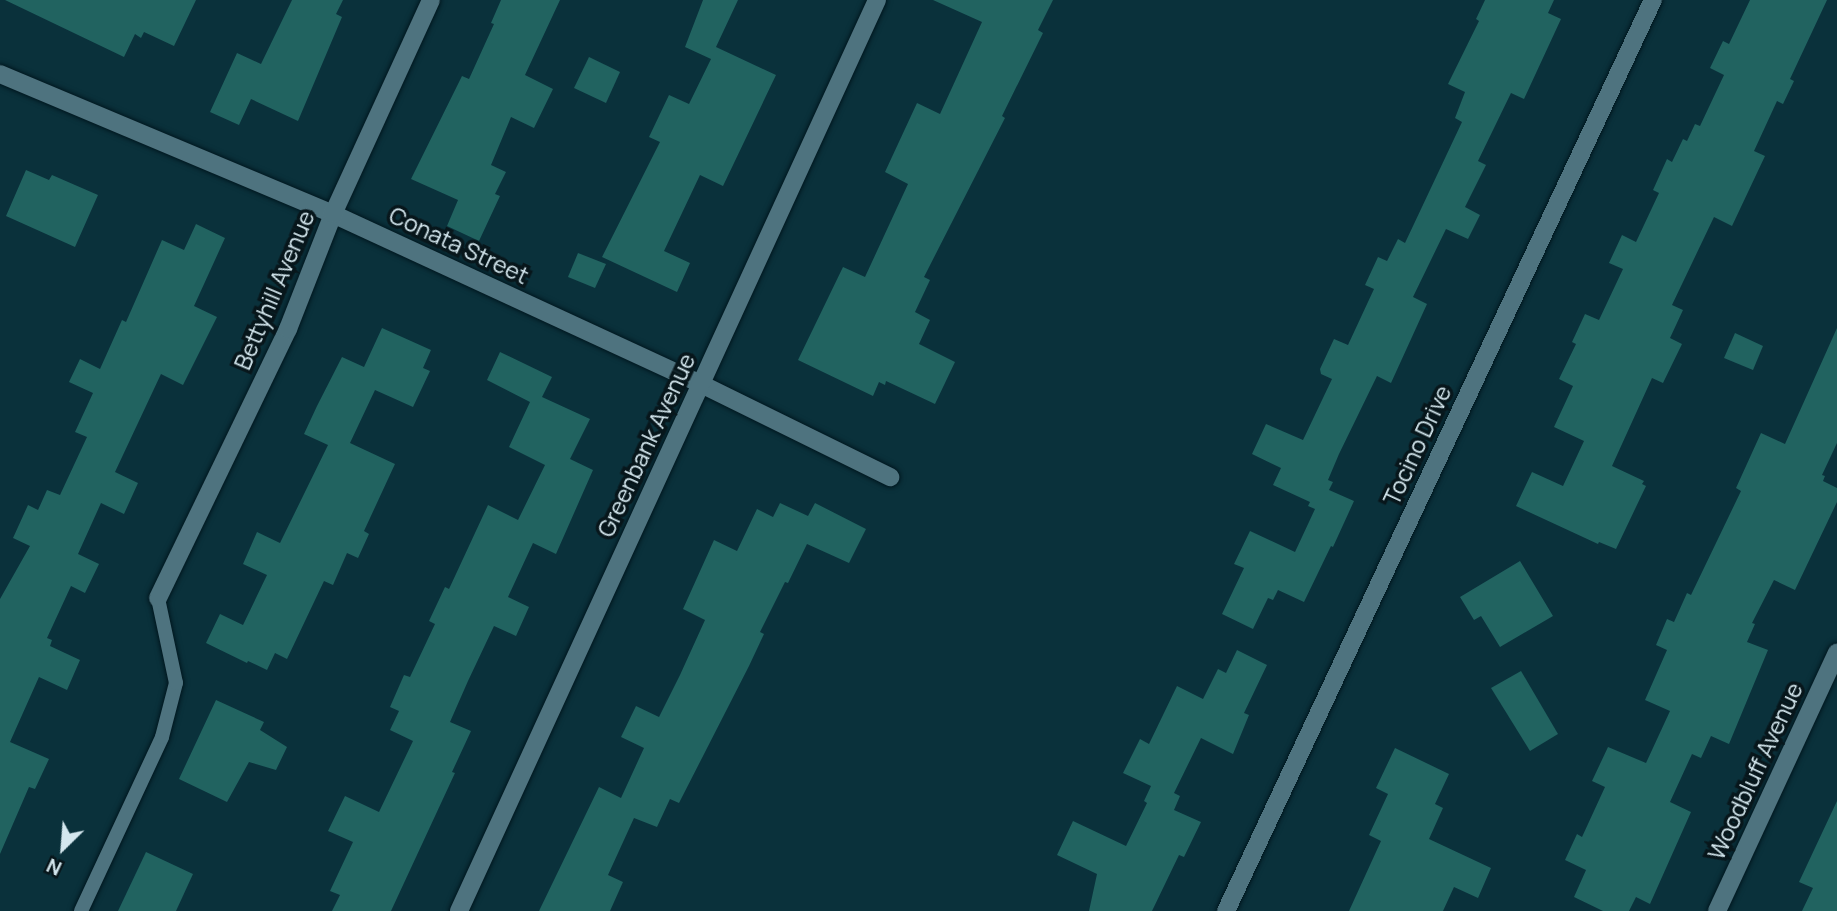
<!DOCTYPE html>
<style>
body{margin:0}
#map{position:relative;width:1837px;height:911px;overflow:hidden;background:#0a313b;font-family:Manrope,sans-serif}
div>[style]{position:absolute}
.building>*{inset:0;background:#216360}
.roads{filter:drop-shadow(0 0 2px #00171f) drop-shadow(0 0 2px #00171f)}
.lane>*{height:14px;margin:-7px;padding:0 7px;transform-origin:7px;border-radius:7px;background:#4e737f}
.street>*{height:18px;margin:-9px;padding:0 9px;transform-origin:9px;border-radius:9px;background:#4e737f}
span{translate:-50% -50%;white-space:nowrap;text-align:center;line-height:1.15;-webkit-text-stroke:7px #07161b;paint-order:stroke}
.street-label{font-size:23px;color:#d4e7ee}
.north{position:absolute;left:28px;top:813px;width:70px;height:70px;-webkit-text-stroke:5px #07161b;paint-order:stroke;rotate:205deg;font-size:19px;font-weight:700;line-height:28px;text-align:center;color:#d4e7ee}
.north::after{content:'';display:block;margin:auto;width:24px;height:32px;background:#d4e7ee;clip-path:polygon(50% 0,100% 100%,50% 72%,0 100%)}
</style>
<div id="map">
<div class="building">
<i style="clip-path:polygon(5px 0,196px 0,174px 46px,144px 32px,141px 38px,135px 34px,124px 57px)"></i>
<i style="clip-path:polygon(292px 0,343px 0,336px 14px,342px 17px,298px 121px,251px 99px,239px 125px,210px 112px,237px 53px,261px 64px)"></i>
<i style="clip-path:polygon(501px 0,560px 0,525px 75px,553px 89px,534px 128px,511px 117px,491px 165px,506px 172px,495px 194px,500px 196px,479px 241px,447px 226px,458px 200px,411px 179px,462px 76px,469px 79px,494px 24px,491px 23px)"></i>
<i style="clip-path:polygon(703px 0,738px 0,716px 47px,776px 75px,723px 186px,700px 175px,664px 251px,690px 263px,677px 292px,602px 257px,660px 142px,649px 137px,669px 95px,689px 104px,711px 59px,685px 47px)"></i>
<i style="clip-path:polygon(933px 0,1053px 0,1038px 30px,1043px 33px,1002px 116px,1005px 118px,924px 277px,930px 280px,915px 312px,930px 320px,919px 344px,955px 362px,935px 404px,886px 381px,885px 385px,879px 382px,873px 396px,798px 360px,843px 267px,865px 277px,908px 184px,885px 172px,917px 103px,940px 114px,982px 22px)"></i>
<i style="clip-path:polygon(1485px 0,1554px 0,1548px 13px,1561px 19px,1524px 99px,1511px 93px,1478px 161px,1486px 165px,1465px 207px,1480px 215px,1468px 239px,1446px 229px,1413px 297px,1427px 304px,1391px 383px,1377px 376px,1339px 454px,1328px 480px,1333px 482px,1329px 490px,1354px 501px,1333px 547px,1331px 546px,1304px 602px,1278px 590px,1273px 600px,1268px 598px,1253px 629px,1222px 614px,1244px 568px,1234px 564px,1250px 531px,1295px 552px,1315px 509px,1308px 506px,1310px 502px,1273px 485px,1281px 468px,1252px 454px,1266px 424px,1303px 440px,1332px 379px,1321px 374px,1320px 369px,1334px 339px,1348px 345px,1374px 289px,1365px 285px,1378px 257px,1387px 261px,1398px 239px,1405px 243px,1462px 122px,1455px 118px,1465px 92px,1448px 84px,1479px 21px,1476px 19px)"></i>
<i style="clip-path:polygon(1750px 0,1827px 0,1790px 79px,1794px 81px,1783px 104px,1777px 101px,1754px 151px,1765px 156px,1732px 226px,1714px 217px,1672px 305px,1683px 310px,1670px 338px,1682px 344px,1663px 383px,1652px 378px,1612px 466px,1644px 481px,1642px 484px,1646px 486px,1616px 549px,1599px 542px,1598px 544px,1516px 506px,1532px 472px,1563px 486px,1584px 441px,1554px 427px,1573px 386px,1559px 379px,1576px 344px,1572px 342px,1585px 314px,1599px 320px,1623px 269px,1609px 263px,1622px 235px,1636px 242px,1659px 193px,1653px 190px,1667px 159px,1672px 162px,1683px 139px,1687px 141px,1695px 124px,1700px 126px,1724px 75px,1710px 68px,1723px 41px,1729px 44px)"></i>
<i style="clip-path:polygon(589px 57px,620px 72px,606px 103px,574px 88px)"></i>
<i style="clip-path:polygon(26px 170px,49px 180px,52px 175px,98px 195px,75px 247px,6px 216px)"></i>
<i style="clip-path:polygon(196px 224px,225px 238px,194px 306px,217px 317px,183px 385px,161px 374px,115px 472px,138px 483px,124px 514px,101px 503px,78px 554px,99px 564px,85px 593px,71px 586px,47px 638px,52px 640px,50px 646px,80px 660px,67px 690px,39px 677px,10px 742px,49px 759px,35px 789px,29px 787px,0 854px,0 599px,30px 546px,13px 538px,28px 505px,38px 510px,47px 490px,60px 495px,87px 437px,75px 432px,93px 393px,69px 382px,80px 359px,100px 369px,122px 320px,126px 322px,162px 240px,184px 250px)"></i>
<i style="clip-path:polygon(578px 253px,606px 264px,595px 288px,568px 277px)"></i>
<i style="clip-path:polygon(382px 328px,431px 350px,423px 368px,430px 371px,413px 407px,375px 390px,350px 443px,395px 464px,364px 531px,369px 534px,358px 558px,347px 553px,333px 585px,324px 581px,287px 659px,275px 653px,267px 670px,248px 661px,247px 663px,206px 643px,220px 614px,243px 625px,267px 575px,243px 564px,257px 532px,280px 543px,328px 445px,304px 434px,317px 406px,342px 357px,364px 367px)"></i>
<i style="clip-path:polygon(1837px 328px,1837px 443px,1822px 475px,1825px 476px,1823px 481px,1837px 488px,1837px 502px,1795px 590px,1774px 580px,1752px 623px,1755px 624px,1747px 642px,1768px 650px,1729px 744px,1711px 736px,1701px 758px,1692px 754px,1670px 802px,1691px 812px,1650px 904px,1636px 897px,1629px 911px,1603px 911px,1574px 897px,1586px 870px,1565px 860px,1577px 834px,1582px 837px,1605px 787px,1592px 781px,1608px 747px,1646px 763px,1670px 711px,1645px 700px,1667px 650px,1656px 645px,1667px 619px,1674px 622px,1687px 593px,1691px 595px,1741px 491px,1736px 488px,1761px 433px,1785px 444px)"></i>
<i style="clip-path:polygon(1735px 333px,1763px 346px,1753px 370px,1724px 358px)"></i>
<i style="clip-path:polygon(500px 352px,552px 377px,542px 397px,590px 419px,570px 459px,593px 470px,556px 554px,533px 543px,508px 597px,529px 607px,516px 636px,494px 626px,468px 681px,450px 722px,471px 731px,452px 772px,455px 773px,391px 911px,332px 911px,340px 895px,330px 891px,353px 842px,328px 831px,345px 796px,379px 812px,413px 741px,390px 730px,399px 711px,390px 707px,404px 675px,410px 677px,435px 624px,429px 621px,445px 587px,449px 589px,488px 505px,518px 520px,545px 465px,509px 447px,530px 402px,487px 380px)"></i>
<i style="clip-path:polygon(780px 503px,808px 516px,815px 503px,866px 529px,849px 563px,807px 544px,788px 583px,785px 582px,760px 632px,764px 634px,749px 666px,679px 803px,670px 799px,657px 827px,634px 818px,608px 875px,623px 882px,610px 911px,539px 911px,599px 787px,621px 798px,644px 748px,621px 737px,636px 706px,659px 717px,680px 675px,705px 620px,683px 609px,714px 540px,737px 551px,757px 509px,773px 517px)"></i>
<i style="clip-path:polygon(1520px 561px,1553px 616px,1500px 647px,1481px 616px,1474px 620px,1460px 597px)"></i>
<i style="clip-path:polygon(1237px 650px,1267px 665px,1244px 713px,1249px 715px,1233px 754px,1201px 738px,1174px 793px,1180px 796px,1174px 810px,1201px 822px,1184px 857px,1179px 855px,1152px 911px,1089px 911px,1097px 874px,1057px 855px,1073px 821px,1126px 846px,1147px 803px,1144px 801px,1151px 786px,1123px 773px,1140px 739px,1149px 744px,1177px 686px,1203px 699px,1218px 669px,1226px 673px)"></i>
<i style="clip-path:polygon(1521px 671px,1558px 734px,1530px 751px,1491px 688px)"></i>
<i style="clip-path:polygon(216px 700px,264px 722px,260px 730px,287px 747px,276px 770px,249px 762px,227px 802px,179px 779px)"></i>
<i style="clip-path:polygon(1395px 748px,1449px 774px,1435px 804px,1443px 808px,1429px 839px,1491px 868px,1478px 898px,1454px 887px,1443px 911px,1349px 911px,1381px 841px,1369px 835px,1388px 794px,1376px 788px)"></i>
<i style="clip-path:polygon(1837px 801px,1837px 911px,1802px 911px,1813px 888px,1799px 882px)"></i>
<i style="clip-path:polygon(146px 852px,193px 874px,176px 911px,118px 911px)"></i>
</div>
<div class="roads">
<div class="lane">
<i style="left:81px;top:911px;width:192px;rotate:-65deg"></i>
<i style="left:162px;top:737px;width:56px;rotate:-75.5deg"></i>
<i style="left:176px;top:683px;width:87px;rotate:-102deg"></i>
</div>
<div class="street">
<i style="left:0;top:74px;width:361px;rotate:22.8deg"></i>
<i style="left:333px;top:214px;width:405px;rotate:24.8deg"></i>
<i style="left:701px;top:384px;width:211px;rotate:26.2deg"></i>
<i style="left:158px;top:598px;width:299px;rotate:-64.2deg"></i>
<i style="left:288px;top:329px;width:123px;rotate:-68.6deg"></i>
<i style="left:333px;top:214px;width:235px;rotate:-65.4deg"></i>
<i style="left:459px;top:911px;width:1002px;rotate:-65.35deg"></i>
<i style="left:1226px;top:911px;width:1006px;rotate:-64.89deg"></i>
<i style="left:1717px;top:911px;width:285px;rotate:-65.1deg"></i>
</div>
</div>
<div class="street-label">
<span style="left:459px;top:245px;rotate:25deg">Conata Street</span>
<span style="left:274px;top:290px;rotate:-67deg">Bettyhill Avenue</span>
<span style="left:646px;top:445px;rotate:-65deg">Greenbank Avenue</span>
<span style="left:1417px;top:445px;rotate:-65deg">Tocino Drive</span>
<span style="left:1755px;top:771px;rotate:-65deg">Woodbluff Avenue</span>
</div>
<div class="north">N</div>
</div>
